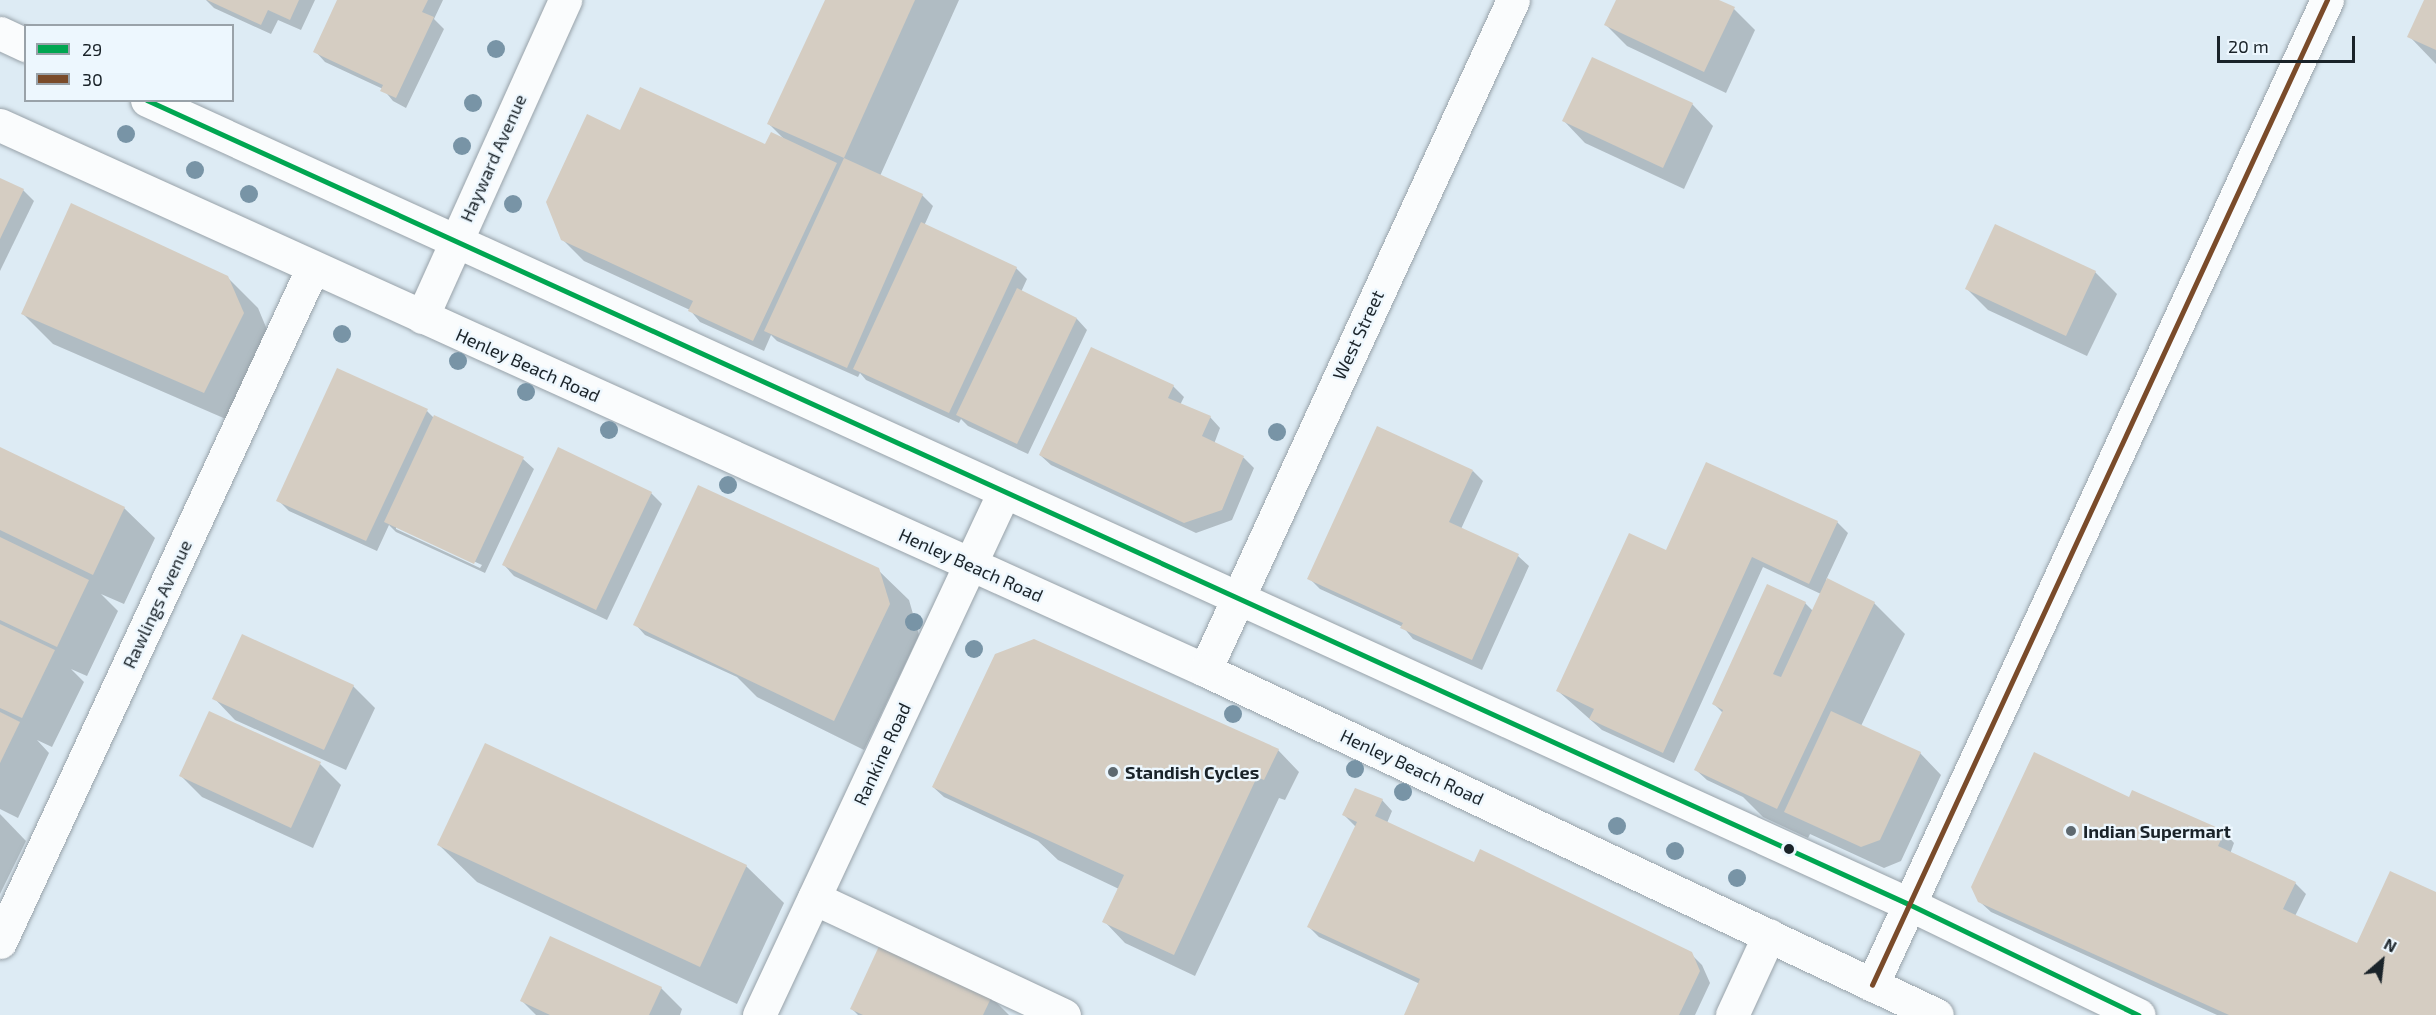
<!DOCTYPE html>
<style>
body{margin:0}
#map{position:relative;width:2436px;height:1015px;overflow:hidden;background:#ddebf4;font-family:"Exo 2",sans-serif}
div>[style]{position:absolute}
.shadow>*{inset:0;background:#0003}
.building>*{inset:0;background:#d5cdc2}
.roads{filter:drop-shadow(0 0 2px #98a2a9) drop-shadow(0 0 2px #98a2a9)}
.minor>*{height:33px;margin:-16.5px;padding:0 16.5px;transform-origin:16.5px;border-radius:16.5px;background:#fafcfd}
.major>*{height:33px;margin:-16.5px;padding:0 16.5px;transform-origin:16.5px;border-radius:16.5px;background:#fafcfd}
.bus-1>*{height:4.5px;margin:-2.25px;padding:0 2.25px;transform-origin:2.25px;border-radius:2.25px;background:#00a651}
.bus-2>*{height:4.5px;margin:-2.25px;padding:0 2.25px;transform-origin:2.25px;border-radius:2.25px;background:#7a4b2a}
.trees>*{width:18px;height:18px;margin:-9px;border-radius:50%;background:#7894a6}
.dots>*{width:16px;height:16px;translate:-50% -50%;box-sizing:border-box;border:3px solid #edf7fe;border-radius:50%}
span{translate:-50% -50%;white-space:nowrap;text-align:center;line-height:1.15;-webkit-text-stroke:4.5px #edf7fe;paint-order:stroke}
.street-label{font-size:18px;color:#1a2329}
.poi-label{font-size:18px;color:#1a2329;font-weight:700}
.left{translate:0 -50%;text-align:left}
.legend{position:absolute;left:24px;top:24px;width:210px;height:78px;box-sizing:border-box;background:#edf7fe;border:2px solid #99a2a9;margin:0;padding:8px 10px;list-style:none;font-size:18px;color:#1a2329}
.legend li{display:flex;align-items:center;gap:12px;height:30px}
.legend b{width:30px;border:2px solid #99a2a9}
.north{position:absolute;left:2352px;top:931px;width:60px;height:60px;-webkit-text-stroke:4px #edf7fe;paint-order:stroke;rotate:28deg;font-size:16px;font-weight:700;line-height:24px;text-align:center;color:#1a2329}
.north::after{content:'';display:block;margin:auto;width:21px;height:27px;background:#1a2329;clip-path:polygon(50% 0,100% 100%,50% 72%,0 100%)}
.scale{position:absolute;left:2217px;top:36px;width:138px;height:27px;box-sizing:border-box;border:3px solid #1a2329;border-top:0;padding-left:8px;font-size:18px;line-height:21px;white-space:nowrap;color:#1a2329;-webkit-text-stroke:4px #edf7fe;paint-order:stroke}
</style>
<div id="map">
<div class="shadow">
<i style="clip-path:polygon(206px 0,315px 0,301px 30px,278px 20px,271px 34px,214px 8px)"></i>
<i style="clip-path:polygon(339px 0,443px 0,434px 19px,444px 29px,406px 108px,393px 101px,383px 89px,325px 62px,315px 51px)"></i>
<i style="clip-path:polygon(826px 0,959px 0,880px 176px,922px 195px,933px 206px,924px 226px,1016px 268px,1027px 279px,1021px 292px,1077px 319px,1087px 330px,1028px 454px,968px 426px,961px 419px,959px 423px,866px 380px,860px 373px,858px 377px,777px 341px,771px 335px,764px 351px,700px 322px,690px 310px,584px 261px,562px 239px,621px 132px,764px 145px,785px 140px,769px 124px)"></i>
<i style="clip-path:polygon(1617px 0,1716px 0,1734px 9px,1755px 30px,1726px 93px,1627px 46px,1606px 25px)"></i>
<i style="clip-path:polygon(2425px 0,2436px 0,2436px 64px,2409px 36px)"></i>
<i style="clip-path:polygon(1692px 104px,1713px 126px,1684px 189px,1585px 143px,1564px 121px)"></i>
<i style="clip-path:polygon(0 180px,23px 190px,34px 201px,0 271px)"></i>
<i style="clip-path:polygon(2095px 272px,2117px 294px,2087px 356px,1988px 310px,1967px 289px)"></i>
<i style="clip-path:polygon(227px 277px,258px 308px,273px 344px,235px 423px,53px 344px,23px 314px)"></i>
<i style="clip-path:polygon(1173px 386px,1184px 397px,1180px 405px,1210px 417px,1220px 428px,1214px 444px,1244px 458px,1254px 468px,1232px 520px,1196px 533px,1051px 465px,1040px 455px)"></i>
<i style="clip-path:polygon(evenodd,427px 411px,434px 418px,523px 459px,534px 469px,485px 573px,396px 532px,389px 525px,377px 551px,289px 511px,278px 500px,427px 411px,396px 526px,482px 565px,480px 568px,396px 529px,396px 526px)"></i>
<i style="clip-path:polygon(0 449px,124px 508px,155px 538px,124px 604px,101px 594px,118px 611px,87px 676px,71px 669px,84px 682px,52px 747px,37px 740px,49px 753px,18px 818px,0 809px)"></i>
<i style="clip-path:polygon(1473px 471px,1483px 481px,1461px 529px,1518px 556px,1529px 566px,1482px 670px,1413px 639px,1403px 627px,1320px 589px,1309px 578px)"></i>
<i style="clip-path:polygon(651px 493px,662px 504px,607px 620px,514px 576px,504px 565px)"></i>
<i style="clip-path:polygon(1837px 522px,1848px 533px,1826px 580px,1874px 603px,1905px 634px,1861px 726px,1920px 753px,1941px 775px,1901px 861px,1884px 868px,1810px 834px,1808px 838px,1763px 817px,1743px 797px,1707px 780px,1696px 770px,1723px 713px,1714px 704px,1805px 603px,1813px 611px,1821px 594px,1763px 567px,1674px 763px,1602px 730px,1558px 691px,1667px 551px)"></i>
<i style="clip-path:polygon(878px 570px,909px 600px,919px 635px,864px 750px,757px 697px,737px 677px,645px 635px,635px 624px)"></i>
<i style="clip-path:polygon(353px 686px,375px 708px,346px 770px,235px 720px,214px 698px)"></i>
<i style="clip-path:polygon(486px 745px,746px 866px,784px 903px,737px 1004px,477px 882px,439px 845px)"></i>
<i style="clip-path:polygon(1278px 750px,1299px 772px,1285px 800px,1279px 798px,1195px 976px,1125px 943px,1104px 921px,1119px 889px,1058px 860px,1038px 841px,944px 797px,933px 787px)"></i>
<i style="clip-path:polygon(320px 764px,341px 785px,313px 848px,202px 797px,181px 776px)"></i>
<i style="clip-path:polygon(2130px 799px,2224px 832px,2234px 843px,2230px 854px,2295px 883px,2306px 894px,2295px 916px,2358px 945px,2436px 893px,2436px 1015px,2217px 1015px,1991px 912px,1979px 901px)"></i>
<i style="clip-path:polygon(1382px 800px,1392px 811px,1387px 823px,1474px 863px,1691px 954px,1702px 965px,1710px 983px,1695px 1015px,1406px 1015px,1420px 984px,1319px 937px,1309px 927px,1356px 827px,1344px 815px)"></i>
<i style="clip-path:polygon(0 814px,26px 841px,0 894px)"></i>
<i style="clip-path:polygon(661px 988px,682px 1009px,680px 1015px,536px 1015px,522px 1001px)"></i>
<i style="clip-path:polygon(991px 997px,1009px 1015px,858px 1015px,852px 1009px)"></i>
</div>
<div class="building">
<i style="clip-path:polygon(207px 0,299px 0,290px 20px,268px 10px,261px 25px)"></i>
<i style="clip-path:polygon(337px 0,428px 0,422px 12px,434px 17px,396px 98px,380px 91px,383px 85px,313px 52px)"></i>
<i style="clip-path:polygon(825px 0,915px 0,844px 158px,767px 124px)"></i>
<i style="clip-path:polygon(1616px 0,1719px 0,1735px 7px,1704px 72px,1604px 25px)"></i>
<i style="clip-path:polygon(2424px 0,2436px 0,2436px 50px,2407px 37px)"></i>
<i style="clip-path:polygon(1592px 57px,1693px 103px,1663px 168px,1562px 121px)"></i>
<i style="clip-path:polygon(640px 87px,765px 144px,771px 132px,837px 163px,753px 341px,688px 311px,693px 301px,561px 240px,546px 202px,587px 114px,620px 130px)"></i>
<i style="clip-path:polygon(844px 158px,923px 194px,847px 368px,764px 331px)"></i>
<i style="clip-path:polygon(0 178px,24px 189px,0 239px)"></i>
<i style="clip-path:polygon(71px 203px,228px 276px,244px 313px,204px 393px,21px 314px)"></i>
<i style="clip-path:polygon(921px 222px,1017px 267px,949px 413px,853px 369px)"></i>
<i style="clip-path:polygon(1995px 224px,2096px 271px,2066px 336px,1965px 289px)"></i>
<i style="clip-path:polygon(1017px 288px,1077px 318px,1017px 444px,956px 415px)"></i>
<i style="clip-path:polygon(1091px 347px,1174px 385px,1168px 398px,1211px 416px,1202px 436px,1244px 456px,1222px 510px,1184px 523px,1039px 455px)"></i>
<i style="clip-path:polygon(337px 368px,428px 409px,366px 541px,276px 501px)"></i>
<i style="clip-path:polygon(434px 415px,524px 457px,474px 564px,384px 522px)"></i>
<i style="clip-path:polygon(1377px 426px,1473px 470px,1449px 522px,1519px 554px,1472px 660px,1400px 628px,1403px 623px,1307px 579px)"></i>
<i style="clip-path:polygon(0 447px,125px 507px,93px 575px,0 530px)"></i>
<i style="clip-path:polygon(558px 447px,652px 492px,596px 610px,502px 565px)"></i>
<i style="clip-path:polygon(1706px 462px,1838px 521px,1809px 584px,1752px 557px,1663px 753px,1589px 719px,1594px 709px,1556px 691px,1629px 533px,1666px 550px)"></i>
<i style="clip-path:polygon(698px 485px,879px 568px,890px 604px,834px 721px,633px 625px)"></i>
<i style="clip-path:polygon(0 537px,89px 580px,57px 647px,0 620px)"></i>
<i style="clip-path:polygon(1827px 578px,1875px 602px,1777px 809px,1694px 770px,1723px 710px,1712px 704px,1767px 584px,1806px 602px,1773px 674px,1781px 677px)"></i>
<i style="clip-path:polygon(0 624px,55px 650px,22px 718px,0 708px)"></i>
<i style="clip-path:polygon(242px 634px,354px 685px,324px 750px,212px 699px)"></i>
<i style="clip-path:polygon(1034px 639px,1279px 749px,1264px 780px,1257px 777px,1174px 955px,1102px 922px,1124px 875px,932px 787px,995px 654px)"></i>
<i style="clip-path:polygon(209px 711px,321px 762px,291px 828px,179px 776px)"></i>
<i style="clip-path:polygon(1831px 711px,1921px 752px,1880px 840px,1861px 847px,1784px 812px)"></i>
<i style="clip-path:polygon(0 712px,20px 722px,0 763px)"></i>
<i style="clip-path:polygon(485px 743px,747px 865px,700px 967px,437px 845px)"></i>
<i style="clip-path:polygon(2034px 752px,2129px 797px,2132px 790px,2225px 831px,2218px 846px,2296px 882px,2283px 909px,2357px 943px,2390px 871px,2436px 892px,2436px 1015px,2229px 1015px,1978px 902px,1971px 887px)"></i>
<i style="clip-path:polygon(1355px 788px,1383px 799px,1375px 816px,1474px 862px,1480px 849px,1692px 952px,1700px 971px,1679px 1015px,1404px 1015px,1420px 979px,1307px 927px,1357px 822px,1342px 815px)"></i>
<i style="clip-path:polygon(550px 936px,662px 987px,649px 1015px,550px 1015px,520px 1001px)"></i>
<i style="clip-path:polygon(880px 944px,992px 996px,983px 1015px,863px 1015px,850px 1009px)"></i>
</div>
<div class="roads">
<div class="minor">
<i style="left:422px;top:317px;width:348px;rotate:-65.7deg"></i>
<i style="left:1205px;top:670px;width:737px;rotate:-65.31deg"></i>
<i style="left:814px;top:898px;width:276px;rotate:25.1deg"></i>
<i style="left:0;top:942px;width:744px;rotate:-65.12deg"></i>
<i style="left:1872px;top:985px;width:1085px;rotate:-65.21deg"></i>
<i style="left:759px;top:1015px;width:578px;rotate:-64.9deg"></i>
<i style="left:1732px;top:1015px;width:88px;rotate:-65.2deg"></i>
</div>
<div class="major">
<i style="left:0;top:33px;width:29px;rotate:25deg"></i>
<i style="left:147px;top:100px;width:1937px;rotate:24.53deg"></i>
<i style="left:1909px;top:904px;width:255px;rotate:25.8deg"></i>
<i style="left:0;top:125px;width:1323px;rotate:24.34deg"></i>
<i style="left:1205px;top:670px;width:809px;rotate:25.24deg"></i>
</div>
</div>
<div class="bus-1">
<i style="left:147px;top:100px;width:1937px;rotate:24.53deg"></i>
<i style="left:1909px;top:904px;width:255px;rotate:25.8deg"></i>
</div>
<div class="bus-2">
<i style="left:1872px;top:985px;width:1085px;rotate:-65.21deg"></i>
</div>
<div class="trees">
<i style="left:496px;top:49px"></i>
<i style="left:473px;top:103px"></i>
<i style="left:126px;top:134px"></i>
<i style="left:462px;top:146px"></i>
<i style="left:195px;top:170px"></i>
<i style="left:249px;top:194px"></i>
<i style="left:513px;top:204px"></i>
<i style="left:342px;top:334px"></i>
<i style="left:458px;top:361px"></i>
<i style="left:526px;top:392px"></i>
<i style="left:609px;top:430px"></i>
<i style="left:1277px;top:432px"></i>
<i style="left:728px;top:485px"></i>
<i style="left:914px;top:622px"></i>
<i style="left:974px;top:649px"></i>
<i style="left:1233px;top:714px"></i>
<i style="left:1355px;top:769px"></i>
<i style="left:1403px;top:792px"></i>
<i style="left:1617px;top:826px"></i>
<i style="left:1675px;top:851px"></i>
<i style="left:1737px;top:878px"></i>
</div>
<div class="dots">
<i style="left:1113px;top:772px;background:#5e6970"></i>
<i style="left:2071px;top:831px;background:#5e6970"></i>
<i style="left:1789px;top:849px;background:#1a2329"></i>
</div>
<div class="street-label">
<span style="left:493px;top:158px;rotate:-66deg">Hayward Avenue</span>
<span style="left:1358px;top:335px;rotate:-65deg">West Street</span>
<span style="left:528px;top:365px;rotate:24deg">Henley Beach Road</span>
<span style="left:971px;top:565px;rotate:24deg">Henley Beach Road</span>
<span style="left:157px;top:604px;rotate:-65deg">Rawlings Avenue</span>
<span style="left:882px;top:754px;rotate:-65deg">Rankine Road</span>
<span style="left:1412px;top:767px;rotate:25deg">Henley Beach Road</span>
</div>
<div class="poi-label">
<span class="left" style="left:1125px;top:772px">Standish Cycles</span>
<span class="left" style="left:2083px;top:831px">Indian Supermart</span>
</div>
<ul class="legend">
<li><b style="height:8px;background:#00a651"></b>29</li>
<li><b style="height:8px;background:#7a4b2a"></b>30</li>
</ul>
<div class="north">N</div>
<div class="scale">20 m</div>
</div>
